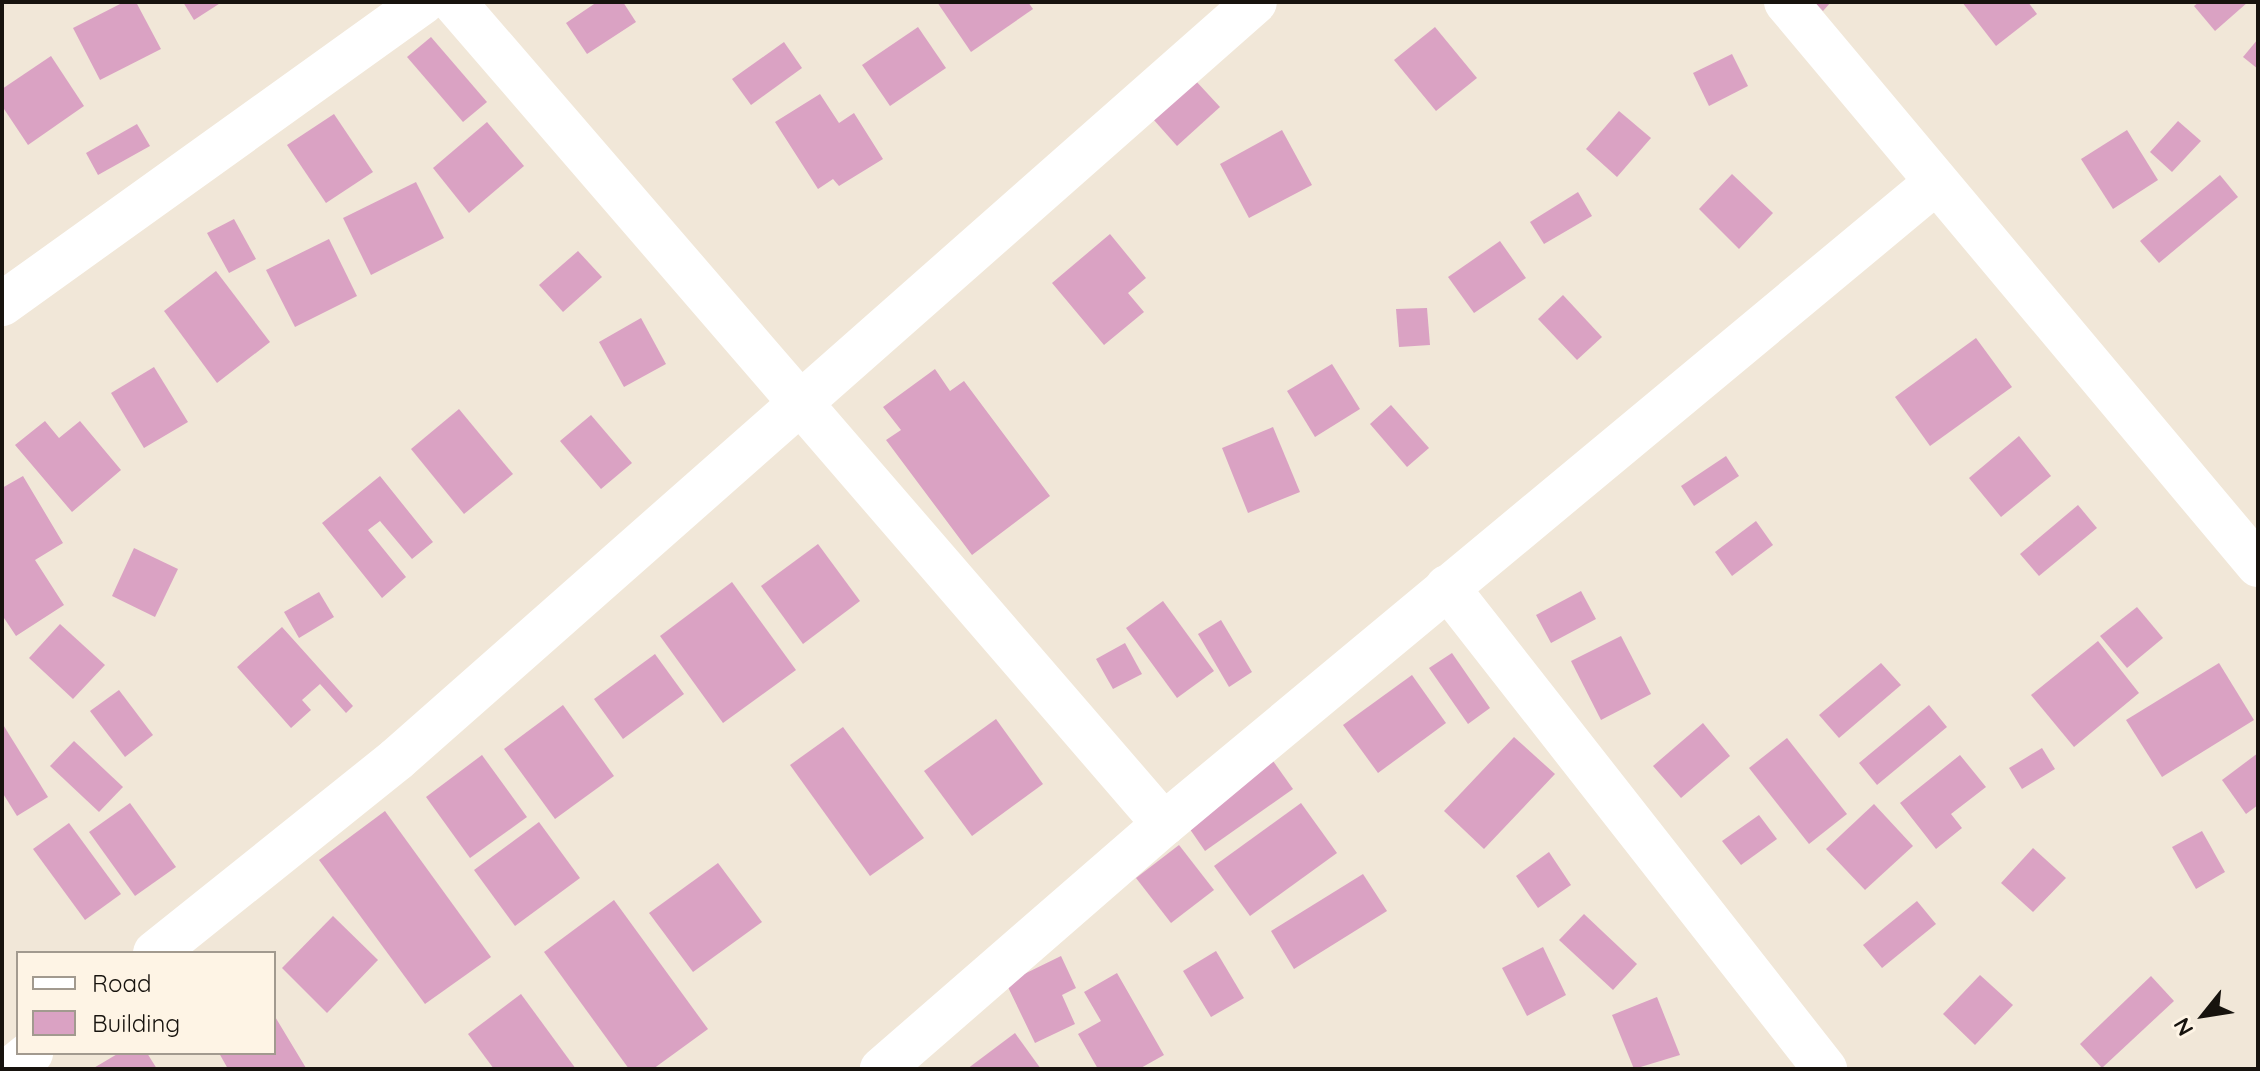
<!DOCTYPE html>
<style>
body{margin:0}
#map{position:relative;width:2260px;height:1071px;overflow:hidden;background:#f1e7d8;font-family:Quicksand,sans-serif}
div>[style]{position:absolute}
.building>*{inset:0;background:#daa2c3}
.minor>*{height:44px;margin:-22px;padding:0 22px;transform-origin:22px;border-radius:22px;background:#fff}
span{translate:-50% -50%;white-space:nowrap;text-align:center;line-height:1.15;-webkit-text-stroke:6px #fef4e5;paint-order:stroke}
.frame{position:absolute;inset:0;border:4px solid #17130e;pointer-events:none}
.legend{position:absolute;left:16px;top:951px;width:260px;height:104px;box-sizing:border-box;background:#fef4e5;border:2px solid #a29a8f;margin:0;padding:10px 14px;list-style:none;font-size:24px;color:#17130e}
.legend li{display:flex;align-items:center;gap:16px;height:40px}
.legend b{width:40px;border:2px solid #a29a8f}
.north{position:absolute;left:2164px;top:975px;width:80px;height:80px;-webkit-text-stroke:6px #fef4e5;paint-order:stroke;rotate:240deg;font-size:22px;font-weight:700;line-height:32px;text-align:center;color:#17130e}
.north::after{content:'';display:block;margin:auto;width:28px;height:36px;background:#17130e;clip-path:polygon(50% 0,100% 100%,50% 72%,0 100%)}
</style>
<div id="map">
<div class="building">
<i style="clip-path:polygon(124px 2px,136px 2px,161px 49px,100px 80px,73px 28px)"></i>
<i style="clip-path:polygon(183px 2px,222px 2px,194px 20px)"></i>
<i style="clip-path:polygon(597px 2px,623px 2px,636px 22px,587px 54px,566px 23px)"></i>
<i style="clip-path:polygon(937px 2px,1028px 2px,1033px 9px,971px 52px)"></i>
<i style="clip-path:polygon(1814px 2px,1831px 2px,1823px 11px)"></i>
<i style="clip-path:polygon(1962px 2px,2028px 2px,2037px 14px,1996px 46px)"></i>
<i style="clip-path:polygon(2199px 2px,2248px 2px,2215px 31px,2194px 6px)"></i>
<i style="clip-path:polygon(918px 27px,946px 68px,890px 106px,862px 65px)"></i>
<i style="clip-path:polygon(1435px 27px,1477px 78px,1436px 111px,1394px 60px)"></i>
<i style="clip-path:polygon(431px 37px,487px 102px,463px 122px,407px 57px)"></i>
<i style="clip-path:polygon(2258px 39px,2258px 69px,2243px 57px)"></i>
<i style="clip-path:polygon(784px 42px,802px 68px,751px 105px,732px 79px)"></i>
<i style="clip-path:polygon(1732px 54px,1748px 86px,1709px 106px,1693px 73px)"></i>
<i style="clip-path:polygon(51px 56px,84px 106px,28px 145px,2px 106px,2px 89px)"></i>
<i style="clip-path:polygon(1195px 80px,1220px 107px,1177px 146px,1153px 119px)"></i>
<i style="clip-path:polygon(820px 94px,839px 123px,854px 113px,883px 159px,839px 186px,833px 179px,818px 189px,775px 122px)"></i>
<i style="clip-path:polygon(1619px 111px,1651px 138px,1617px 177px,1586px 149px)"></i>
<i style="clip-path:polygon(334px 114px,373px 172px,326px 203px,287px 145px)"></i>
<i style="clip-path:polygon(2178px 121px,2201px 141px,2172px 172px,2150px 152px)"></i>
<i style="clip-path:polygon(487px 122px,524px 166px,469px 213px,433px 168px)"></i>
<i style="clip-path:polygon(137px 124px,150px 146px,98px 175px,86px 153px)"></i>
<i style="clip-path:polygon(1282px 130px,1312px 185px,1249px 218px,1220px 164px)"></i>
<i style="clip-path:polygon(2127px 130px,2158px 180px,2113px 209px,2081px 159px)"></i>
<i style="clip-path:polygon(1732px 174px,1773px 213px,1739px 249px,1699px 209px)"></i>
<i style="clip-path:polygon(2220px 175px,2238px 197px,2159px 263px,2140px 241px)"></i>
<i style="clip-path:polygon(416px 182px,444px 238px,371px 275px,343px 218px)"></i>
<i style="clip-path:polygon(1578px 192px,1592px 216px,1544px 244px,1530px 222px)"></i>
<i style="clip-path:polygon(234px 219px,256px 259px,229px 273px,207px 233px)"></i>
<i style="clip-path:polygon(1110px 234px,1146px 278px,1128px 293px,1144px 312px,1104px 345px,1052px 283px)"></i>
<i style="clip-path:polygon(329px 239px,357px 296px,295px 327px,266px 270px)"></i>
<i style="clip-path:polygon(1500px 241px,1526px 278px,1474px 313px,1448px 277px)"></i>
<i style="clip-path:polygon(578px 251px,602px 277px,563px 312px,539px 285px)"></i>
<i style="clip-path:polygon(216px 271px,270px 342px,217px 383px,164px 311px)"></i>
<i style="clip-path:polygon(1563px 295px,1602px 337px,1577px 360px,1538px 319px)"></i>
<i style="clip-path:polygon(1427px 308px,1430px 345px,1399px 347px,1396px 309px)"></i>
<i style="clip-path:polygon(641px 318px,666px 364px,624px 387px,599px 342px)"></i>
<i style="clip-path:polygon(1976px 338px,2012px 387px,1930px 446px,1895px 397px)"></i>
<i style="clip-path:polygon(1332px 364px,1360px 409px,1315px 437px,1287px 391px)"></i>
<i style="clip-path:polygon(154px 367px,188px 422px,144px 448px,111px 393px)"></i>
<i style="clip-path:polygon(935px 369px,950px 391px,964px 381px,1050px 496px,972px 555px,886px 440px,901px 430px,883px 407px)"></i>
<i style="clip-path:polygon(1391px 405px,1429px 448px,1407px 467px,1370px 424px)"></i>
<i style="clip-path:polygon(459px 409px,513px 474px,464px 514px,411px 449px)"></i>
<i style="clip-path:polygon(591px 415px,632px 463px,601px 489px,560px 441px)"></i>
<i style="clip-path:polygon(45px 421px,59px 438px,80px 421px,121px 470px,72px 512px,15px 445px)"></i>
<i style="clip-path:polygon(1273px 427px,1300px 492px,1248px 513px,1222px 448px)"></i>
<i style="clip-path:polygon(2019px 436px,2051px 476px,2001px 517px,1969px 478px)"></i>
<i style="clip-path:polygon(1726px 456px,1739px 476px,1694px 506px,1681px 486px)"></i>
<i style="clip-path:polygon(23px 476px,63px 543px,35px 560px,64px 605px,16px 636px,2px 615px,2px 488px)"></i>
<i style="clip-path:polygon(380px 476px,433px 542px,412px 559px,380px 521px,368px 530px,406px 577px,382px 598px,322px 523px)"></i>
<i style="clip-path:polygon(2078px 505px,2097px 528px,2039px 576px,2020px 554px)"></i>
<i style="clip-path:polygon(1756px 521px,1773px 545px,1732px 576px,1715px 552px)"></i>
<i style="clip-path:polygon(818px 544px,860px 601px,803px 644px,761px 586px)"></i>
<i style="clip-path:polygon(134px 548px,178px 569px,155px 617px,112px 596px)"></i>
<i style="clip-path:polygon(732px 582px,796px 670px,723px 723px,660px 636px)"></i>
<i style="clip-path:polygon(1581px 591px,1596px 619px,1551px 643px,1536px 615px)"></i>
<i style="clip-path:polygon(319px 592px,334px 617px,299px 638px,284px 612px)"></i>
<i style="clip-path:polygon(1163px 601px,1214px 671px,1177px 698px,1126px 628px)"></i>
<i style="clip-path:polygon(2137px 607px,2163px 638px,2127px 668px,2100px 636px)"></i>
<i style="clip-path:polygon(1221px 620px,1252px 672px,1229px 687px,1198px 634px)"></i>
<i style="clip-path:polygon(60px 624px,105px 665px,73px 699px,29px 658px)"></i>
<i style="clip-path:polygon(282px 627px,353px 706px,346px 713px,320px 684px,302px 700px,311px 710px,291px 728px,237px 667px)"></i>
<i style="clip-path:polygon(1621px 636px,1651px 694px,1601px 720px,1571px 661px)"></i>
<i style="clip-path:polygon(2098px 641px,2139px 693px,2074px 747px,2031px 695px)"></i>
<i style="clip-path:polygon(1125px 643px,1142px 674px,1113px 689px,1096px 659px)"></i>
<i style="clip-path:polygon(1452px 653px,1490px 708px,1468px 724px,1429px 668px)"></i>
<i style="clip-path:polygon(655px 654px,684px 694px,623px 739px,594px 699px)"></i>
<i style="clip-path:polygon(1881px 663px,1901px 685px,1839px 738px,1819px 715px)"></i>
<i style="clip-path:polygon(2219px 663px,2254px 720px,2162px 777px,2126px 720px)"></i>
<i style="clip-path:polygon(1412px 675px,1446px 723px,1378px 773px,1343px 725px)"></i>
<i style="clip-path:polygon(119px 690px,153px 735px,125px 757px,90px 711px)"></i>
<i style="clip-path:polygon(563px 705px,614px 776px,555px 819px,504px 749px)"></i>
<i style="clip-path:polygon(1929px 705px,1947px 727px,1877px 785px,1859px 763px)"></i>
<i style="clip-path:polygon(996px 719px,1043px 784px,972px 836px,924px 771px)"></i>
<i style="clip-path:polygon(2px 723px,48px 797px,17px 816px,2px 792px)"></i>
<i style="clip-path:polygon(1703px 723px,1730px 756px,1681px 798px,1653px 766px)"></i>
<i style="clip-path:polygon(843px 727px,924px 838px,870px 876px,790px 765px)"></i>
<i style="clip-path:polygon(1514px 737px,1555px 774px,1484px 849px,1444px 811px)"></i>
<i style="clip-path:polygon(1787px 738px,1847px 814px,1809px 844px,1749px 768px)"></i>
<i style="clip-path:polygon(74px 741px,123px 787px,99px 812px,50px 766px)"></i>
<i style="clip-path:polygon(2042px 748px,2055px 769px,2022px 789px,2009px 768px)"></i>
<i style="clip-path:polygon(1266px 751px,1293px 789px,1205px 851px,1178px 812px)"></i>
<i style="clip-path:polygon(2258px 753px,2258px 805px,2246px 814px,2222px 780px)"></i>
<i style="clip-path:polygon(482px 755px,527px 817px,470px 858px,426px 797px)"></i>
<i style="clip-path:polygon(1960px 755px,1986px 787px,1951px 814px,1962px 828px,1936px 849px,1900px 803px)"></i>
<i style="clip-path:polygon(130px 803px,176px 867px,135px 896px,89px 832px)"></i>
<i style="clip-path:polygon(1301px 803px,1337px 853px,1250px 916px,1214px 866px)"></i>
<i style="clip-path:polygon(1874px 804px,1913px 846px,1865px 890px,1826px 849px)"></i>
<i style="clip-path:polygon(385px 811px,491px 957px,425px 1004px,319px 860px)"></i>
<i style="clip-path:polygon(1759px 815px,1777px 839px,1741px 865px,1722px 841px)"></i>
<i style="clip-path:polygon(539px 822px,580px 878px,515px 926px,474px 870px)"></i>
<i style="clip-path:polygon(69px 823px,121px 894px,85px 920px,33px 849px)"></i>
<i style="clip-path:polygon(2202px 831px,2225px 872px,2196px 889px,2172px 847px)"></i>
<i style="clip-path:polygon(1179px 845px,1214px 890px,1171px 923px,1136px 878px)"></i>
<i style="clip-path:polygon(2033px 848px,2066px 878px,2033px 912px,2001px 883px)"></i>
<i style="clip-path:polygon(1549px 852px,1571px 885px,1538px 908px,1516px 876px)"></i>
<i style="clip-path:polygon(718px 863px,762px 922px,693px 972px,649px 913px)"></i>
<i style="clip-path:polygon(1363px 874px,1387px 911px,1294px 969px,1271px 931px)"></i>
<i style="clip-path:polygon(614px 900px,708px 1029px,653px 1069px,629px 1069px,544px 952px)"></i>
<i style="clip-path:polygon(1917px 901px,1936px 924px,1882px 968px,1863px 945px)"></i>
<i style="clip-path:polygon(1584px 914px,1637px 964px,1613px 990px,1559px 940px)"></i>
<i style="clip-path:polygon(333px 916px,378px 960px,327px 1013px,282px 968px)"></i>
<i style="clip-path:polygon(1543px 947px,1566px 995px,1527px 1016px,1502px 968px)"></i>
<i style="clip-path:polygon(1216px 951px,1244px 998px,1211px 1017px,1183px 971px)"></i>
<i style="clip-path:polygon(1061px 956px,1076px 988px,1062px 995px,1075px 1024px,1035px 1043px,1006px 983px)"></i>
<i style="clip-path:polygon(1117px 973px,1164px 1055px,1139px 1069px,1098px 1069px,1078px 1034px,1101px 1021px,1084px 992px)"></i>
<i style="clip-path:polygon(1980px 975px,2013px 1005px,1975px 1045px,1943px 1014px)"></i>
<i style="clip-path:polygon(2151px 976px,2174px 1001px,2102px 1068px,2080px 1044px)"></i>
<i style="clip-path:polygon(521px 994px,576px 1069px,494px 1069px,468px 1034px)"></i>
<i style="clip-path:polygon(1657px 997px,1680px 1055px,1634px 1069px,1612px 1015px)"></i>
<i style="clip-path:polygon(274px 1015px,306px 1068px,228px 1069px,219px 1053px,274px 1053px)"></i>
<i style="clip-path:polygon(1015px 1033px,1041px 1069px,967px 1069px)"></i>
<i style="clip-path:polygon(119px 1053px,147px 1053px,157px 1069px,92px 1069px)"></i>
</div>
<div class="minor">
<i style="left:454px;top:2px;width:1086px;rotate:49.18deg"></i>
<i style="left:1164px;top:824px;width:374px;rotate:139deg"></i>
<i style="left:1786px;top:2px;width:735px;rotate:50.02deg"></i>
<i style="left:2px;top:304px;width:518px;rotate:-35.65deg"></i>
<i style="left:1447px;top:587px;width:613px;rotate:51.9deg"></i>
<i style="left:1164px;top:824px;width:1001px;rotate:-39.73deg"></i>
<i style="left:155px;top:953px;width:310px;rotate:-38.7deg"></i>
<i style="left:397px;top:759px;width:1144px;rotate:-41.42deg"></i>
<i style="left:11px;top:1069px;width:26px;rotate:-39deg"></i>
</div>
<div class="frame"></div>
<ul class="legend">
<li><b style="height:10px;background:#fff"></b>Road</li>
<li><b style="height:22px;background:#daa2c3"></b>Building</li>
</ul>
<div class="north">N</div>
</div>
